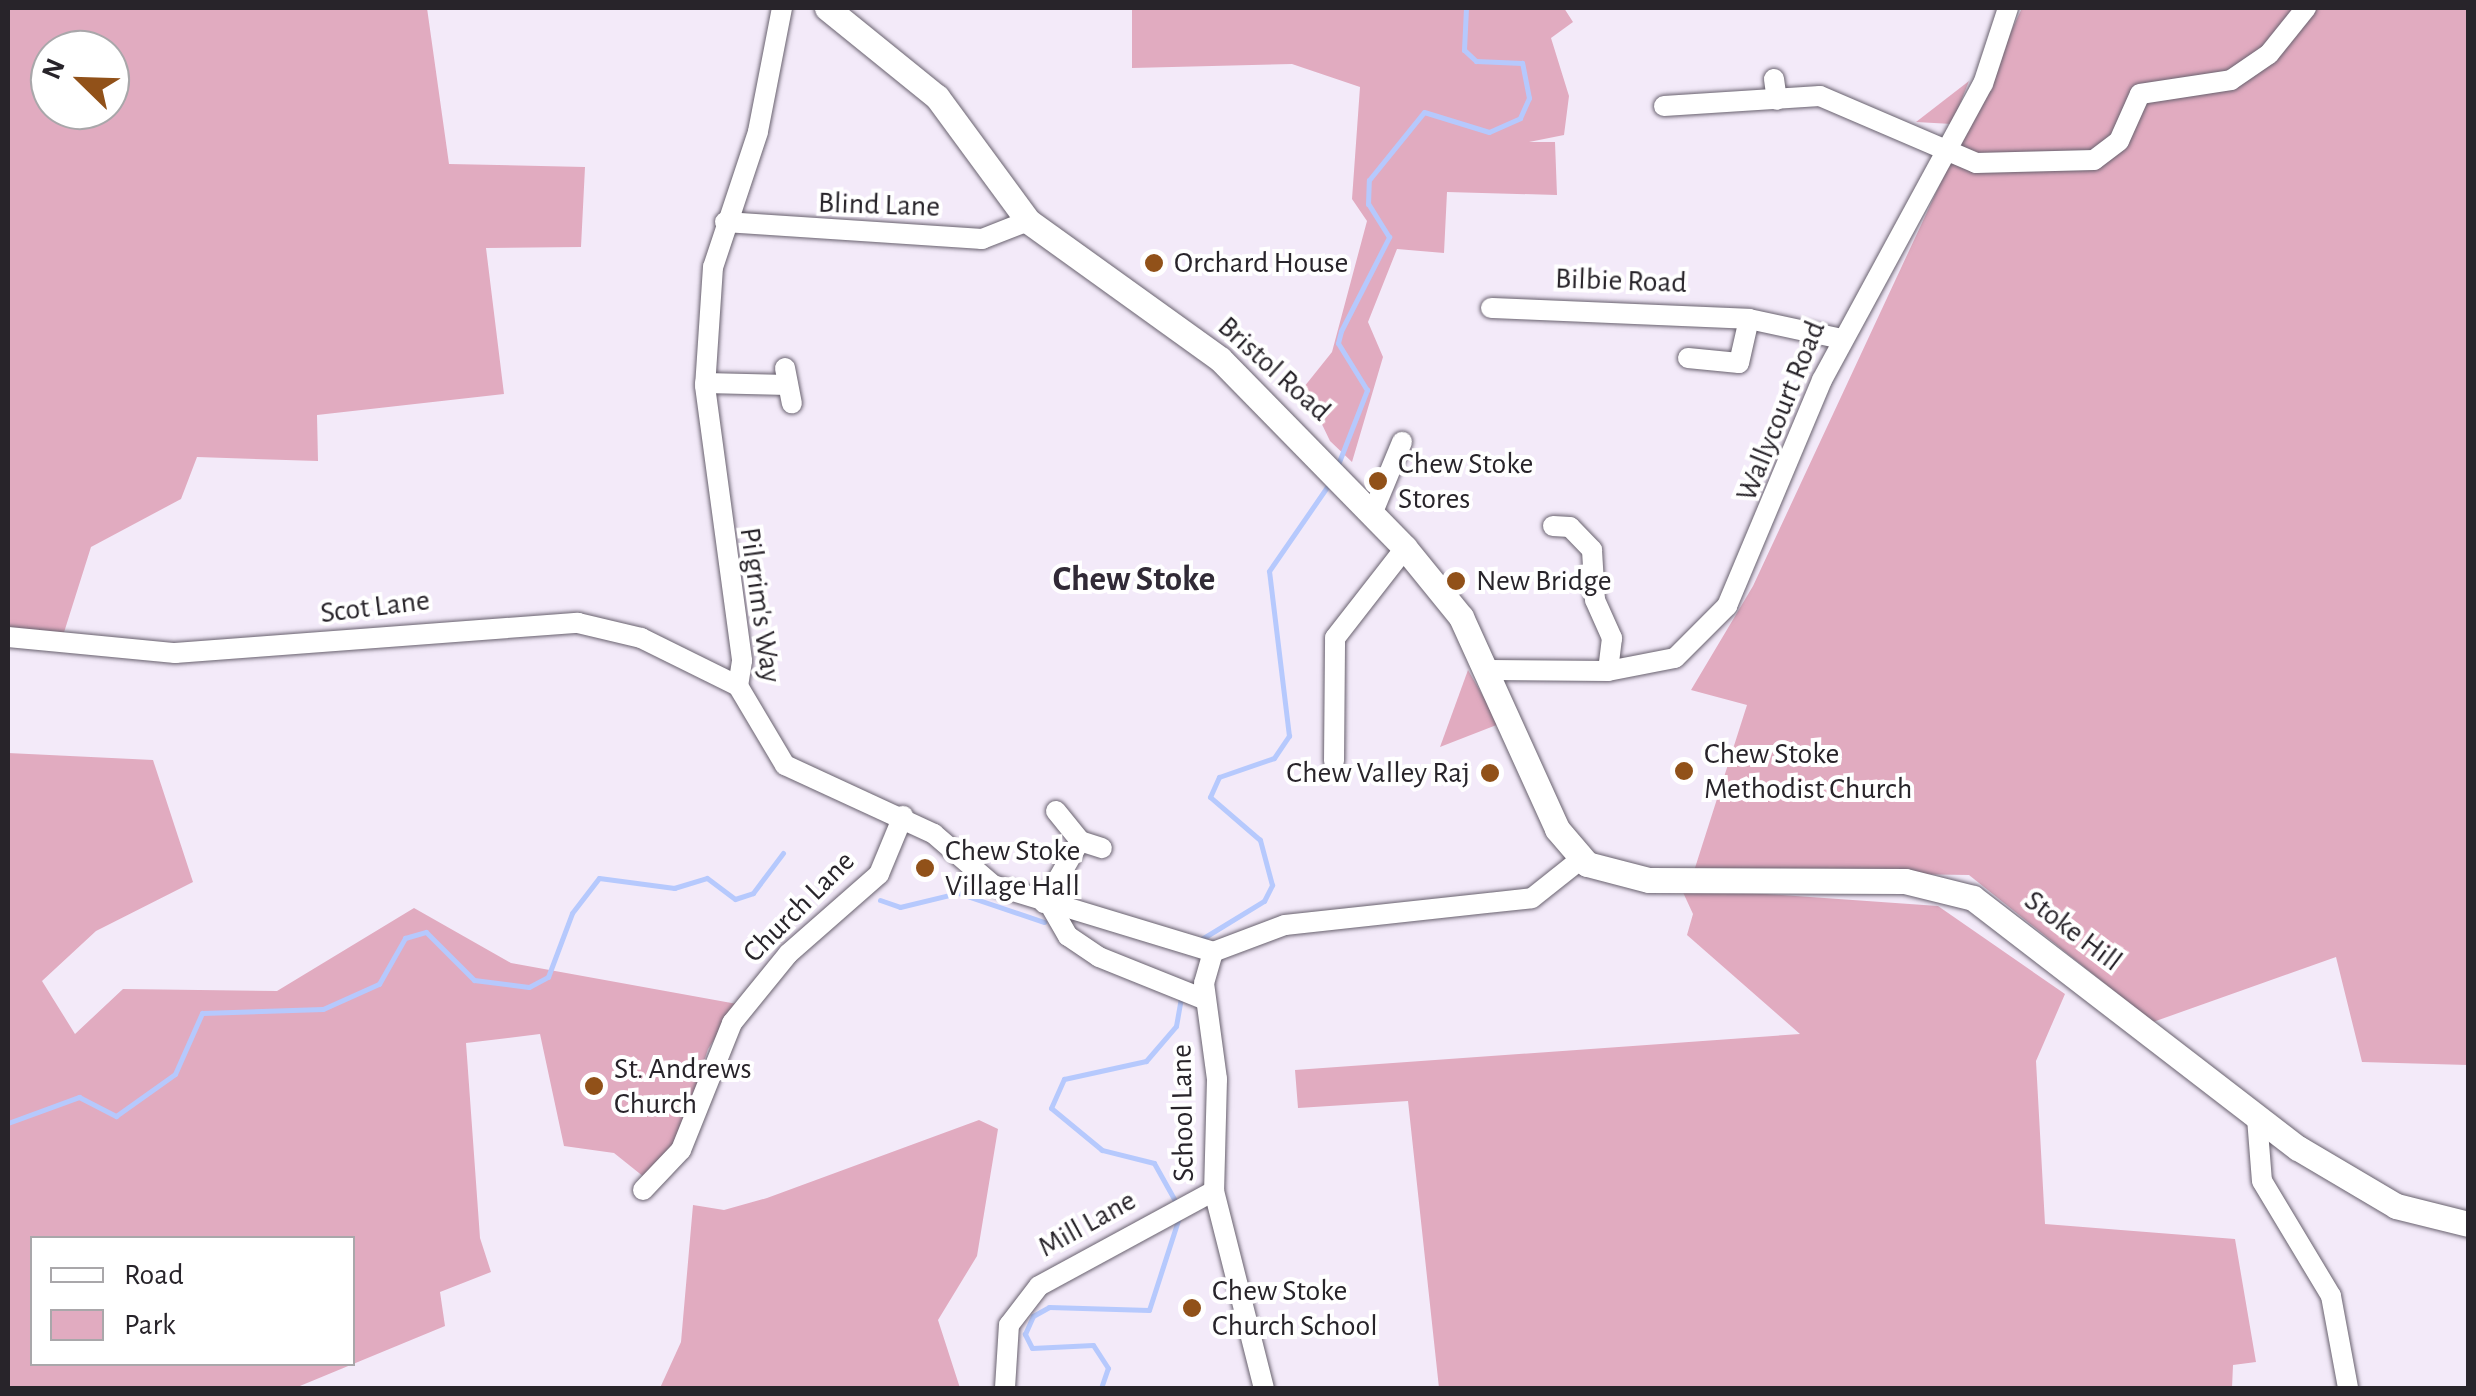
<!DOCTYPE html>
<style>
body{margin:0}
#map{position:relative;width:2476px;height:1396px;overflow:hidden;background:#f3eaf9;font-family:"Alegreya Sans",sans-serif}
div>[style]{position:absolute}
.green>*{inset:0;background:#e1abc0}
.stream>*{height:5px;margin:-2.5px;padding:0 2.5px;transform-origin:2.5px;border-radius:2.5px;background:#b6c9fd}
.roads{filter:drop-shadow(0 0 2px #68616e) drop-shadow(0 0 2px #68616e)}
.minor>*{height:20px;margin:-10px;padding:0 10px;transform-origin:10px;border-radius:10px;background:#fff}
.major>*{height:25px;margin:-12.5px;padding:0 12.5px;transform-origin:12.5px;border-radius:12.5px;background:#fff}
.dots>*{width:28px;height:28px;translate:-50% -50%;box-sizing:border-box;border:5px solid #fff;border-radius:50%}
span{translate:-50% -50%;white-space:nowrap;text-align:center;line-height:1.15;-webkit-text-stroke:8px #fff;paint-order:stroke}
.street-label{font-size:30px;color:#28242a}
.poi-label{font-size:30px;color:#28242a}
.left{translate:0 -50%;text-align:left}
.right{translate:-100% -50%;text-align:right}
.quarter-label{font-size:35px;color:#312a36;font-weight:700}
.frame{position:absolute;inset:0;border:10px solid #28242a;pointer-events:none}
.legend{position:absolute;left:30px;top:1236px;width:325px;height:130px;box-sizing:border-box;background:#fff;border:2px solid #a9a7aa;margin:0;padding:12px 18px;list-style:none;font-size:30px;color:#28242a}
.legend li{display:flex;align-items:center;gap:20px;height:50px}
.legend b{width:50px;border:2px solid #a9a7aa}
.north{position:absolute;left:30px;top:30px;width:100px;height:100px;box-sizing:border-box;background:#fff;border:2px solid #a9a7aa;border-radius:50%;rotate:293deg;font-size:28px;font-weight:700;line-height:40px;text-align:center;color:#28242a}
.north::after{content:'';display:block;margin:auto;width:35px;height:45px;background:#915119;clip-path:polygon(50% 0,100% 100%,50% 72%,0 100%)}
</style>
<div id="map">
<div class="green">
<i style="clip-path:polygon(evenodd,8px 8px,427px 8px,449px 164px,585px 167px,581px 247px,486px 248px,504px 394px,317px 415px,318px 461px,197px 457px,181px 499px,91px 547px,60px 645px,8px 637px,8px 8px,50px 50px,110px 50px,110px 110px,50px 110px,50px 50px)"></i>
<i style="clip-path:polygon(1132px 8px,1564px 8px,1573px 22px,1551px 38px,1569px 96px,1564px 135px,1529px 142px,1555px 142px,1557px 195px,1447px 192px,1444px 253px,1397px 249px,1368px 322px,1383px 357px,1352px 462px,1330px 441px,1304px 387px,1332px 352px,1367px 221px,1352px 199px,1360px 87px,1292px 64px,1132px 68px)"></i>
<i style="clip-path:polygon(2022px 8px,2468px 8px,2468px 1065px,2362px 1062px,2336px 957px,2153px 1022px,1969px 875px,1694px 871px,1747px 705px,1691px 690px,1753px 586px)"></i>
<i style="clip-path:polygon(1969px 81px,1952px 124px,1916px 122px)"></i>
<i style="clip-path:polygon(1468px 670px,1499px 724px,1440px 747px)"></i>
<i style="clip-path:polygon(evenodd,8px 753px,153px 760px,193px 882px,96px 931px,42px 981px,75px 1034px,123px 989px,277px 991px,414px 908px,511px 963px,737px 1004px,708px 1049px,678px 1142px,644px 1177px,614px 1153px,564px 1146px,540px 1034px,466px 1043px,480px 1238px,491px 1272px,440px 1292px,445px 1326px,295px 1388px,8px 1388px,8px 753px,32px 1238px,352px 1238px,352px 1364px,32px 1364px,32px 1238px)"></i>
<i style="clip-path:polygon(1681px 888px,1938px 906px,2065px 994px,2036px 1061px,2045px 1224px,2235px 1239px,2256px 1362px,2233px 1365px,2232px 1388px,1439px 1388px,1408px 1101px,1298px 1108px,1295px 1070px,1800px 1034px,1687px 935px,1693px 914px)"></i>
<i style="clip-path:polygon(979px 1120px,998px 1129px,977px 1256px,938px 1320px,960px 1388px,660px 1388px,681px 1342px,693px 1205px,724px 1210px,767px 1198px)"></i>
</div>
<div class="stream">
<i style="left:1337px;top:467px;width:83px;rotate:-68.7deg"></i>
<i style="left:1367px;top:390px;width:55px;rotate:-121.7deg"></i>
<i style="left:1338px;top:343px;width:12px;rotate:-76deg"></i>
<i style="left:1341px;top:331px;width:106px;rotate:-62.9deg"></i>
<i style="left:1389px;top:237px;width:39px;rotate:-122deg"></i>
<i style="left:1368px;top:204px;width:24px;rotate:-88deg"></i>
<i style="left:1369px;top:180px;width:87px;rotate:-51deg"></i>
<i style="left:1424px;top:112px;width:68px;rotate:17.1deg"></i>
<i style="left:1489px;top:132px;width:34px;rotate:-24deg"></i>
<i style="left:1520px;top:118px;width:22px;rotate:-66deg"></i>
<i style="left:1529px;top:98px;width:36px;rotate:-101deg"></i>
<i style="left:1522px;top:63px;width:46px;rotate:-177.5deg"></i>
<i style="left:1476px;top:61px;width:16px;rotate:-137deg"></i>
<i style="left:1464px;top:50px;width:42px;rotate:-87.3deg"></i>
<i style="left:880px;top:900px;width:21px;rotate:19deg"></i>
<i style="left:900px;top:907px;width:60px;rotate:-13.6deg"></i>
<i style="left:958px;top:893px;width:91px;rotate:18.6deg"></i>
<i style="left:1200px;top:940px;width:75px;rotate:-31.4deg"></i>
<i style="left:1264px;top:901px;width:18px;rotate:-63deg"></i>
<i style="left:1272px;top:885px;width:47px;rotate:-104.9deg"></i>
<i style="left:1260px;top:840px;width:66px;rotate:-139.3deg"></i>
<i style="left:1210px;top:797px;width:22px;rotate:-66deg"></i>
<i style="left:1219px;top:777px;width:58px;rotate:-19.1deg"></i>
<i style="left:1274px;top:758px;width:27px;rotate:-56deg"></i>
<i style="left:1289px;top:736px;width:166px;rotate:-96.9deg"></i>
<i style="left:1269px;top:571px;width:109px;rotate:-55.4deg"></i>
<i style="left:8px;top:1123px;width:76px;rotate:-20.1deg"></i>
<i style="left:79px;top:1097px;width:42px;rotate:27.2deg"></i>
<i style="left:116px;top:1116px;width:72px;rotate:-35.4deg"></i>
<i style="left:175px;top:1074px;width:67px;rotate:-66.1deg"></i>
<i style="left:202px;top:1013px;width:121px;rotate:-1.9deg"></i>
<i style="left:323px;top:1009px;width:61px;rotate:-24.1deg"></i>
<i style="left:379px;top:984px;width:53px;rotate:-60.5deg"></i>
<i style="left:405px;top:938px;width:22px;rotate:-16deg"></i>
<i style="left:426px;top:932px;width:68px;rotate:45deg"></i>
<i style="left:474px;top:980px;width:55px;rotate:7.3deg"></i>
<i style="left:529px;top:987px;width:21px;rotate:-28deg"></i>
<i style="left:548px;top:977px;width:68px;rotate:-69.4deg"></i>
<i style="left:572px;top:913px;width:44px;rotate:-52.4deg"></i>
<i style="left:599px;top:878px;width:76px;rotate:7.6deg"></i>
<i style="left:674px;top:888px;width:34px;rotate:-17deg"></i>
<i style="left:707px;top:878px;width:35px;rotate:37deg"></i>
<i style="left:735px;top:899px;width:19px;rotate:-18deg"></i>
<i style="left:753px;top:893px;width:50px;rotate:-53.1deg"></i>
<i style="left:1178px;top:1206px;width:49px;rotate:-119.2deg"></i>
<i style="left:1154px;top:1163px;width:54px;rotate:-166deg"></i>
<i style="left:1102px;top:1150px;width:66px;rotate:-140.5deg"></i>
<i style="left:1051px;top:1108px;width:32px;rotate:-66deg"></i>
<i style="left:1064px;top:1079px;width:84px;rotate:-12.4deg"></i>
<i style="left:1146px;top:1061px;width:46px;rotate:-49.4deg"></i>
<i style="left:1176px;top:1026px;width:28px;rotate:-80deg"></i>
<i style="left:1101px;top:1388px;width:21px;rotate:-71deg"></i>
<i style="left:1108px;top:1368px;width:27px;rotate:-123deg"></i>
<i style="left:1093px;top:1345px;width:61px;rotate:177.2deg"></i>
<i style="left:1032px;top:1348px;width:16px;rotate:-117deg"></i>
<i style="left:1025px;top:1334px;width:20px;rotate:-66deg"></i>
<i style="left:1033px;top:1316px;width:18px;rotate:-29deg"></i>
<i style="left:1049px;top:1307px;width:100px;rotate:1.7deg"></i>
<i style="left:1149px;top:1310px;width:98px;rotate:-72.1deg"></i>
</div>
<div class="roads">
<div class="minor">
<i style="left:782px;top:8px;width:126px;rotate:101deg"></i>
<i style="left:758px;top:132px;width:142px;rotate:108.4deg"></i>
<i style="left:713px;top:267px;width:119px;rotate:93.8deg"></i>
<i style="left:705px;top:386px;width:277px;rotate:82.3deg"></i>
<i style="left:742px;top:661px;width:25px;rotate:99deg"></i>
<i style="left:738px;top:686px;width:92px;rotate:59.3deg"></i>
<i style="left:785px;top:765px;width:164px;rotate:24.8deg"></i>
<i style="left:934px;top:834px;width:78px;rotate:40.8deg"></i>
<i style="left:993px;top:885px;width:230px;rotate:16.9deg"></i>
<i style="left:1213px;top:952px;width:77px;rotate:-20.6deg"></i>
<i style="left:1285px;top:925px;width:248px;rotate:-6.2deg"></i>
<i style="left:1532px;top:898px;width:63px;rotate:-38.5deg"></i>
<i style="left:1774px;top:79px;width:21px;rotate:82deg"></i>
<i style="left:1664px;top:106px;width:156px;rotate:-3.7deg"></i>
<i style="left:1820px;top:96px;width:170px;rotate:23.2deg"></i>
<i style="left:1976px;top:163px;width:118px;rotate:-1.5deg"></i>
<i style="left:2094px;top:160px;width:31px;rotate:-37deg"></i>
<i style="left:2119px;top:141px;width:51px;rotate:-65.9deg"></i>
<i style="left:2140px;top:94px;width:92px;rotate:-8.7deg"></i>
<i style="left:2231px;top:80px;width:46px;rotate:-34.4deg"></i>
<i style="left:2269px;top:54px;width:59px;rotate:-51.2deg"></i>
<i style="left:725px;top:222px;width:258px;rotate:3.8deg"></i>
<i style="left:982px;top:239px;width:49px;rotate:-21.4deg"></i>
<i style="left:1491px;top:308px;width:258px;rotate:2.4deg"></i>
<i style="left:1688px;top:358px;width:51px;rotate:5.6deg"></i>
<i style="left:1739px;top:363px;width:45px;rotate:-77.2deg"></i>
<i style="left:1749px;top:319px;width:95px;rotate:12.1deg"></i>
<i style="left:785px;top:368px;width:36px;rotate:79deg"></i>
<i style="left:705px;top:383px;width:83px;rotate:1.4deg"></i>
<i style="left:1373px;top:512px;width:76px;rotate:-67.5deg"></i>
<i style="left:1553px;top:526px;width:17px;rotate:3deg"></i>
<i style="left:1570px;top:527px;width:32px;rotate:46deg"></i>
<i style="left:1592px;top:550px;width:50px;rotate:86.6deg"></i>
<i style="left:1595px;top:600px;width:42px;rotate:65.9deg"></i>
<i style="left:1612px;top:638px;width:33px;rotate:97deg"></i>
<i style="left:8px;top:637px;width:168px;rotate:5.5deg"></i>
<i style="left:175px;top:653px;width:404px;rotate:-4.3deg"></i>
<i style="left:578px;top:623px;width:65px;rotate:13.4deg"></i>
<i style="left:641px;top:638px;width:108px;rotate:26.3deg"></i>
<i style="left:1491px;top:670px;width:117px;rotate:0.5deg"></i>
<i style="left:1608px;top:671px;width:68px;rotate:-11deg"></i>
<i style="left:1675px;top:658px;width:74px;rotate:-45deg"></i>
<i style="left:1727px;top:606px;width:245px;rotate:-67.2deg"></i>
<i style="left:1822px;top:380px;width:337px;rotate:-61.5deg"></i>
<i style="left:1983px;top:84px;width:80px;rotate:-71.8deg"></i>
<i style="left:1334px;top:761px;width:123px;rotate:-89.5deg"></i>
<i style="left:1335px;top:638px;width:114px;rotate:-52.1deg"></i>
<i style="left:1056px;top:811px;width:38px;rotate:51deg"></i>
<i style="left:1080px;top:841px;width:23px;rotate:18deg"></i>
<i style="left:1044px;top:903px;width:72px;rotate:-59.9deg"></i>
<i style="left:1050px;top:905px;width:36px;rotate:60deg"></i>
<i style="left:1068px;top:936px;width:37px;rotate:34deg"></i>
<i style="left:1099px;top:957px;width:115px;rotate:21.9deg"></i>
<i style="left:1213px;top:952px;width:32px;rotate:106deg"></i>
<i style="left:1204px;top:983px;width:97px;rotate:82.3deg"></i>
<i style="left:1217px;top:1079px;width:112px;rotate:91.5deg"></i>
<i style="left:1214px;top:1191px;width:203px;rotate:75.8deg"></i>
<i style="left:2257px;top:1118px;width:63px;rotate:85.5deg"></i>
<i style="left:2262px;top:1181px;width:134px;rotate:59deg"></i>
<i style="left:2331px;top:1296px;width:94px;rotate:79.5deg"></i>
<i style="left:643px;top:1190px;width:55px;rotate:-46.5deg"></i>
<i style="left:681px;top:1150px;width:137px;rotate:-68.1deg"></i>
<i style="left:732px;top:1023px;width:89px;rotate:-50.9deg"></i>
<i style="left:788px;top:954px;width:121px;rotate:-41.3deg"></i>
<i style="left:879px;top:874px;width:63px;rotate:-67.5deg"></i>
<i style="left:1005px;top:1388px;width:63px;rotate:-86.4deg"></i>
<i style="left:1009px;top:1325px;width:49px;rotate:-52.4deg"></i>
<i style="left:1039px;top:1286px;width:199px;rotate:-28.5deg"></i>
</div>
<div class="major">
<i style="left:827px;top:8px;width:141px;rotate:39deg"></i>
<i style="left:937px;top:97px;width:154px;rotate:53.7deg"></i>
<i style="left:1028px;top:221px;width:236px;rotate:35.7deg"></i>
<i style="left:1220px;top:359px;width:264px;rotate:45.6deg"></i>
<i style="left:1405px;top:548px;width:89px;rotate:50.9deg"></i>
<i style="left:1461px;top:617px;width:233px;rotate:65.6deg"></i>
<i style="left:1557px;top:829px;width:46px;rotate:49.4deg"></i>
<i style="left:1587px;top:864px;width:64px;rotate:14.5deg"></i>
<i style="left:1649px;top:880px;width:256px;rotate:0.2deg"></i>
<i style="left:1905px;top:881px;width:70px;rotate:14deg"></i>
<i style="left:1973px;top:898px;width:410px;rotate:37.6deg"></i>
<i style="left:2298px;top:1148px;width:114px;rotate:30.6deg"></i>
<i style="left:2396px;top:1206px;width:74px;rotate:14deg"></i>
</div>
</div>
<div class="dots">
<i style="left:1154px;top:263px;background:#915119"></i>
<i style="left:1378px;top:481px;background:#915119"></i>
<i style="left:1456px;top:581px;background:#915119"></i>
<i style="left:1684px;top:771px;background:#915119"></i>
<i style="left:1490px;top:773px;background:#915119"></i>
<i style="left:925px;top:868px;background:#915119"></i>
<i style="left:594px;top:1086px;background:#915119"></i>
<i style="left:1192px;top:1308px;background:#915119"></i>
</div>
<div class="street-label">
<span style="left:879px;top:205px;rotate:2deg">Blind Lane</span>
<span style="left:1621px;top:281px;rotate:2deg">Bilbie Road</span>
<span style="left:1274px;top:369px;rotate:42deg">Bristol Road</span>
<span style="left:1781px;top:411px;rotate:-68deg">Wallycourt Road</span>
<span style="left:760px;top:605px;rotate:82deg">Pilgrim's Way</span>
<span style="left:375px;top:607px;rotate:-7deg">Scot Lane</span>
<span style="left:799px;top:907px;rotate:-45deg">Church Lane</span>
<span style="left:2073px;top:931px;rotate:37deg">Stoke Hill</span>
<span style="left:1183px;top:1113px;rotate:-91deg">School Lane</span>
<span style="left:1087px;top:1224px;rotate:-29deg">Mill Lane</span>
</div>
<div class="poi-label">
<span class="left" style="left:1174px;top:263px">Orchard House</span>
<span class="left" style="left:1398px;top:481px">Chew Stoke<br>Stores</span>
<span class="left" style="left:1476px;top:581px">New Bridge</span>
<span class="left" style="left:1704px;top:771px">Chew Stoke<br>Methodist Church</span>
<span class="right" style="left:1470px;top:773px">Chew Valley Raj</span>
<span class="left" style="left:945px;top:868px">Chew Stoke<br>Village Hall</span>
<span class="left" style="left:614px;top:1086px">St. Andrews<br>Church</span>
<span class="left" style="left:1212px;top:1308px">Chew Stoke<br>Church School</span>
</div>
<div class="quarter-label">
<span style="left:1134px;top:580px">Chew Stoke</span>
</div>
<div class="frame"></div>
<ul class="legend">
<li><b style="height:12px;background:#fff"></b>Road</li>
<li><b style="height:28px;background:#e1abc0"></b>Park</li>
</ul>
<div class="north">N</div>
</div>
